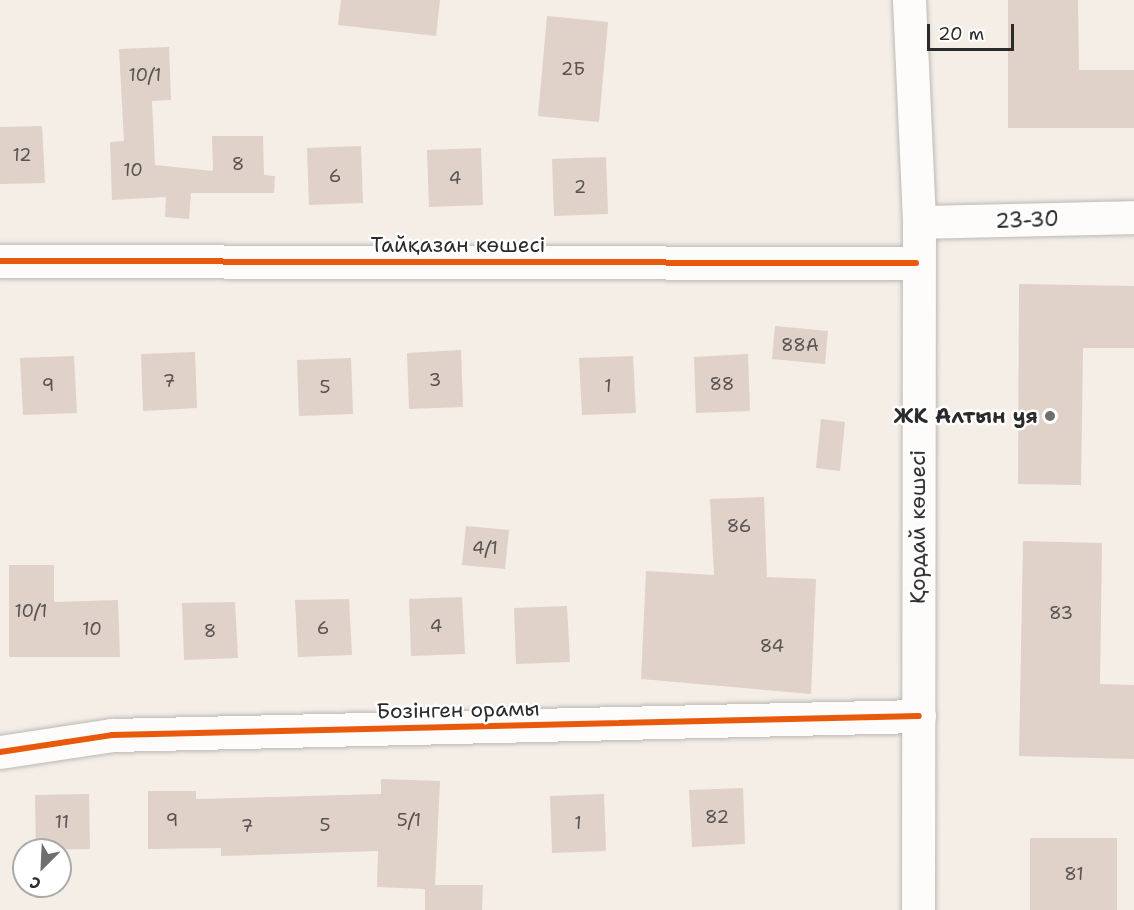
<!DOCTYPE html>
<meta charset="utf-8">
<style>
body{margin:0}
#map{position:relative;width:1134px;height:910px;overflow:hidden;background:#f4eee7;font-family:"Shantell Sans",sans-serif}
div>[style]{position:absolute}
.building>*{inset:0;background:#e0d1c9}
.roads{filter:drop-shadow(0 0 2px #bcb8b4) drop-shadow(0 0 2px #bcb8b4)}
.minor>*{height:33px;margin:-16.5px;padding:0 16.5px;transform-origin:16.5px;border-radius:16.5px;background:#fdfcfb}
.cycleway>*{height:6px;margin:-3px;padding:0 3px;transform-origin:3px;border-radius:3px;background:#e8590c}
.dots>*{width:16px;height:16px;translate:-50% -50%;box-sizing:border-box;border:3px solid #fff;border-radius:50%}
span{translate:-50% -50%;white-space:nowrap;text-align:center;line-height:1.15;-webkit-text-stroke:5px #fff;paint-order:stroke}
.number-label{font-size:18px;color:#585452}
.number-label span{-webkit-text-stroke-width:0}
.street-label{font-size:21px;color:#2b2b2b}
.poi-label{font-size:21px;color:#2b2b2b;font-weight:700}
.right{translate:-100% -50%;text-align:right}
.north{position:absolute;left:12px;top:838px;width:60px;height:60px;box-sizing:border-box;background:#fff;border:2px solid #aaa;border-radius:50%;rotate:204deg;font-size:16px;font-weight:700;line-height:24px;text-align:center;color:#2b2b2b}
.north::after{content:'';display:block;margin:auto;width:21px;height:27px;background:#716f6d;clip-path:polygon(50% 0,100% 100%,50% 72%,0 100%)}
.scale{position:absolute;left:927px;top:24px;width:87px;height:27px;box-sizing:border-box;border:3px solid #2b2b2b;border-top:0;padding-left:8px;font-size:18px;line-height:21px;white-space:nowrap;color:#2b2b2b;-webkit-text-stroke:4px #fff;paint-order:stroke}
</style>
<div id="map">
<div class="building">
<i style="clip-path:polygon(341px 0,440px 0,436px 36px,338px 25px)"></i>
<i style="clip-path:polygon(1008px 0,1078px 0,1079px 70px,1134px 70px,1134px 128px,1008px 128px)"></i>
<i style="clip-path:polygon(547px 16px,608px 22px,599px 122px,538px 116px)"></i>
<i style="clip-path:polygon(169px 47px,171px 100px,152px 101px,155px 165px,213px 171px,212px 136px,263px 136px,264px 175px,275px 176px,274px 193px,191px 193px,189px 219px,165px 217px,166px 197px,112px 200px,110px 142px,124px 141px,119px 49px)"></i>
<i style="clip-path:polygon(42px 126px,45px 183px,0 184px,0 127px)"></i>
<i style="clip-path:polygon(361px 146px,363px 203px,309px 205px,307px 148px)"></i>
<i style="clip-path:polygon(481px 148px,483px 205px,429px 207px,427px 150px)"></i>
<i style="clip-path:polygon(606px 157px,608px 214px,554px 216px,552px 159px)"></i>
<i style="clip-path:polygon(1019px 284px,1134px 286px,1134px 348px,1083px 348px,1081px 485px,1018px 484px)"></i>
<i style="clip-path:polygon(775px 326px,828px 331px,825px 364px,772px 359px)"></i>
<i style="clip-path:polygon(461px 350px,463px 407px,409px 409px,407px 353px)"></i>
<i style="clip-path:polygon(195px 352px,197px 408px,143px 411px,141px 354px)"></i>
<i style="clip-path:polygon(748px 354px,750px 411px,696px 413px,694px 357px)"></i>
<i style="clip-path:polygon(74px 356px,77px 413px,23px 415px,20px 358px)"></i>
<i style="clip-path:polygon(633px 356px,636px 413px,582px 415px,579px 358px)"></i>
<i style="clip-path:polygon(351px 358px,353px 414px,299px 416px,297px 360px)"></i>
<i style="clip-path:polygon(821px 419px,845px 422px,840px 471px,816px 468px)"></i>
<i style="clip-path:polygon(764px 497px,767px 577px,816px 579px,811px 694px,641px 679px,646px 571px,714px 575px,710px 499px)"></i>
<i style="clip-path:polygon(466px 526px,509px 530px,505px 569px,462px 565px)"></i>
<i style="clip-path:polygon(1023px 541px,1102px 543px,1100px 684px,1134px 685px,1134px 759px,1019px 756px)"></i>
<i style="clip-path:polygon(9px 565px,54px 565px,54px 602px,118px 600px,120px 657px,9px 657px)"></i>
<i style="clip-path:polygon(462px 597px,465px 654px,411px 656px,409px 599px)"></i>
<i style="clip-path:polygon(349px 599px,352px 655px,298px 657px,295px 600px)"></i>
<i style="clip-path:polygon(235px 602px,238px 658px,184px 660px,182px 603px)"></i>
<i style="clip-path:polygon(567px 606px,570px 662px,516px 664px,514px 608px)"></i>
<i style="clip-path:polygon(381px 779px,440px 781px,435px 885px,483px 885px,482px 910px,425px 910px,425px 889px,377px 887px,378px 851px,221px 856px,221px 848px,148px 849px,148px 791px,196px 791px,196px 799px,381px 794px)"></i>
<i style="clip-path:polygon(743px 788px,745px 844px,692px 847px,689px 790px)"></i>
<i style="clip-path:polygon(89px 794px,90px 849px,36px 850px,35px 795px)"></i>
<i style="clip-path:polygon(604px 794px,606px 851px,552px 853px,550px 796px)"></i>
<i style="clip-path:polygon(1030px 838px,1117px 838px,1117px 910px,1030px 910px)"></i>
</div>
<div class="roads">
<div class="minor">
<i style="left:909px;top:0;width:222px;rotate:87.4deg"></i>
<i style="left:919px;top:222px;width:688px;rotate:90.08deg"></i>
<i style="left:919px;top:222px;width:215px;rotate:-1.3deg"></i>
<i style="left:0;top:261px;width:916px;rotate:0.13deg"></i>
<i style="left:0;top:752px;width:113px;rotate:-8.6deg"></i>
<i style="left:112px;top:735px;width:807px;rotate:-1.35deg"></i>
</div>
</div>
<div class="cycleway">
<i style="left:0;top:261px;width:916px;rotate:0.13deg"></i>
<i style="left:0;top:752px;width:113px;rotate:-8.6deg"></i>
<i style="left:112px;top:735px;width:807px;rotate:-1.35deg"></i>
</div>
<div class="dots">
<i style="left:1050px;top:416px;background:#716f6d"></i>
</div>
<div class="number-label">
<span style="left:573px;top:69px">2Б</span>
<span style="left:145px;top:75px">10/1</span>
<span style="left:22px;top:155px">12</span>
<span style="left:238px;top:164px">8</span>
<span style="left:133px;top:170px">10</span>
<span style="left:335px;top:176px">6</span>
<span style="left:455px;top:178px">4</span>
<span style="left:580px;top:187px">2</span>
<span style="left:800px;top:345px">88А</span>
<span style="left:435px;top:380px">3</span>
<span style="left:169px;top:381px">7</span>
<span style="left:722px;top:384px">88</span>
<span style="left:48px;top:385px">9</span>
<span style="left:608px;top:386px">1</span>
<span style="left:325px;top:387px">5</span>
<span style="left:739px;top:526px">86</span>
<span style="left:485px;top:548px">4/1</span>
<span style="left:31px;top:611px">10/1</span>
<span style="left:1061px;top:613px">83</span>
<span style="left:436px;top:626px">4</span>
<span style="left:323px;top:628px">6</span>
<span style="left:92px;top:629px">10</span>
<span style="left:210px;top:631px">8</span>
<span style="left:772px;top:646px">84</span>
<span style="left:717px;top:817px">82</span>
<span style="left:172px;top:820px">9</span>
<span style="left:409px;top:820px">5/1</span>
<span style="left:62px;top:822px">11</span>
<span style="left:578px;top:823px">1</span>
<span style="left:325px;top:825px">5</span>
<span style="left:247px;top:826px">7</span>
<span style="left:1074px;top:874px">81</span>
</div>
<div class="street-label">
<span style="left:1027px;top:220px;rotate:-2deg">23-30</span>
<span style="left:458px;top:245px">Тайқазан көшесі</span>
<span style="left:918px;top:527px;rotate:-90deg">Қордай көшесі</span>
<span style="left:458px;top:710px;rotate:-1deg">Бозінген орамы</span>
</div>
<div class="poi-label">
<span class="right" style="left:1038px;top:416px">ЖК Алтын уя</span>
</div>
<div class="north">С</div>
<div class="scale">20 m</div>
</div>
